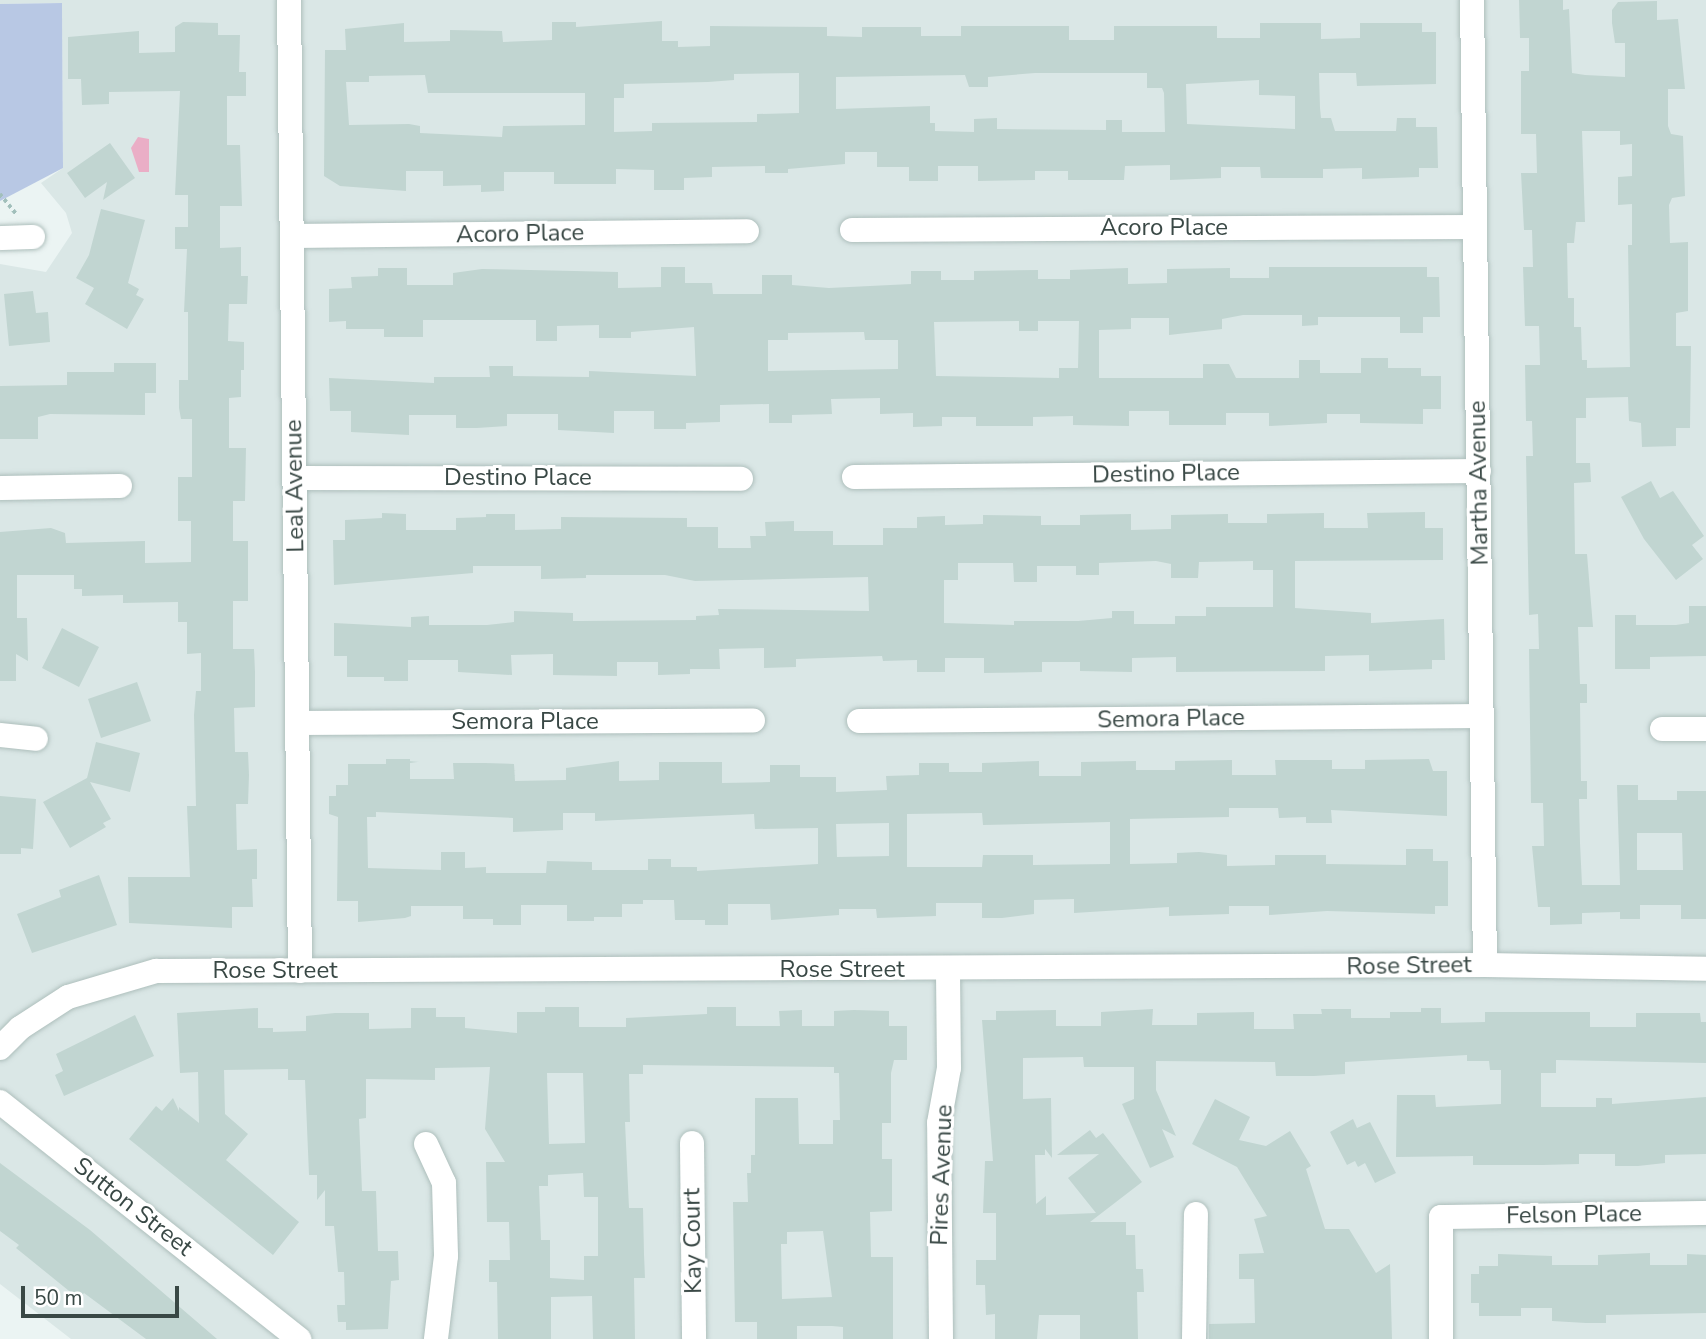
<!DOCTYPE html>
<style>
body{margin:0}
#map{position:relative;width:1706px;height:1339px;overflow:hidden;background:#ebf4f3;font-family:"Nunito Sans",sans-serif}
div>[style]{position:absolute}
.residential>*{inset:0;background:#dae7e6}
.green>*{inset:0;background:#b8c8e4}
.water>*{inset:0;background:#eaaec6}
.building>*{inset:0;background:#c1d5d1}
.path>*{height:3.5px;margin-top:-1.75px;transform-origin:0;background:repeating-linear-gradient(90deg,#a1bfbb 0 3.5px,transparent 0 7px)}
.roads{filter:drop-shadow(0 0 2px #aebfbc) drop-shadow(0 0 2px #aebfbc)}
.street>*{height:24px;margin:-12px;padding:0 12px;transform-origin:12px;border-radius:12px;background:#fff}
span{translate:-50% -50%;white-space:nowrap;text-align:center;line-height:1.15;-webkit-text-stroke:6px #fff;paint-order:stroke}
.street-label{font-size:24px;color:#394845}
.scale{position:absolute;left:21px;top:1286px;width:158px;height:32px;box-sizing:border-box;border:4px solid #394845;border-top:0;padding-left:9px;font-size:21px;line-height:24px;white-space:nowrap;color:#394845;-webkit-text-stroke:5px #fff;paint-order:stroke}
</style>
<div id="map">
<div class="residential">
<i style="clip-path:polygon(0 0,1706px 0,1706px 1339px,71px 1339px,0 1284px,0 264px,46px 272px,72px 233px,66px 213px,41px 183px,63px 168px,62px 3px,0 4px)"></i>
</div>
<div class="green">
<i style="clip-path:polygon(62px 3px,63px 168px,0 201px,0 4px)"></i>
</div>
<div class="water">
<i style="clip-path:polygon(138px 137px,149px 139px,149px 172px,139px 172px,131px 148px)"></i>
</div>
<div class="building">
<i style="clip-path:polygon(evenodd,1519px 0,1563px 0,1563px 10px,1569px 9px,1572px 73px,1585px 75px,1625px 77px,1625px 43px,1615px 43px,1612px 23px,1612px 10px,1618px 2px,1657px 1px,1657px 20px,1678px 19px,1685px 89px,1668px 89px,1668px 126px,1671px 134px,1683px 136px,1685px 196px,1672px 198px,1669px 205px,1670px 243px,1688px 242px,1688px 311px,1676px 313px,1676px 346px,1691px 346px,1690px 428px,1676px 428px,1676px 446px,1642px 447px,1641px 423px,1629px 421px,1628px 397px,1586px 398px,1586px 418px,1576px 418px,1576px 463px,1590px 463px,1591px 482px,1574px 483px,1575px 554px,1587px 554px,1593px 627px,1578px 627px,1580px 684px,1587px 684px,1587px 703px,1580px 703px,1581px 781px,1587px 781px,1587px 799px,1579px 799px,1580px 843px,1582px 885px,1620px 885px,1617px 785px,1638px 785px,1638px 800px,1677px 800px,1677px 791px,1706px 791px,1706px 919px,1681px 919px,1681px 905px,1640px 905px,1640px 919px,1620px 919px,1620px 912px,1582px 913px,1582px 924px,1550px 925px,1550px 907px,1538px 907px,1532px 846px,1544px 846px,1543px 803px,1531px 803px,1529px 649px,1539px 649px,1538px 614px,1529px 615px,1526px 456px,1533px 456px,1532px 421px,1526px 421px,1525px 365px,1540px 365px,1539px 326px,1525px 326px,1523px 267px,1533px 267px,1532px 230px,1524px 230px,1521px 173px,1537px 173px,1536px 134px,1521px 134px,1521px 71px,1529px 71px,1529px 38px,1520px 38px,1519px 0,1582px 131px,1620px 131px,1620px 145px,1632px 144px,1632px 176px,1618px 177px,1618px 205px,1632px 204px,1632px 245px,1628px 245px,1630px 367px,1587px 368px,1587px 360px,1582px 360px,1581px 327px,1574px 327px,1574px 298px,1568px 298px,1567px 243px,1574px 243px,1576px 222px,1585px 222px,1582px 131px,1519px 0,1637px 833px,1682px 833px,1683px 870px,1637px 870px,1637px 833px)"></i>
<i style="clip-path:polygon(evenodd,662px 21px,662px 41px,678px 41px,678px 47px,710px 46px,710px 26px,827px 27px,827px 36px,862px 37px,862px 27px,921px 27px,921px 36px,961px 36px,961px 26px,1069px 26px,1069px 40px,1114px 40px,1114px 26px,1217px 26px,1217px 38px,1260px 38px,1260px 23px,1321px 23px,1321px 39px,1360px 38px,1360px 23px,1422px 23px,1422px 32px,1436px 32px,1436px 84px,1357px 86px,1356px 73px,1319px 73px,1320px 108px,1321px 118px,1331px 118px,1335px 131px,1396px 131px,1397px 118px,1416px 118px,1416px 127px,1437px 127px,1438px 168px,1419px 168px,1419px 177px,1362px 179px,1362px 168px,1323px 169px,1323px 178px,1261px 178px,1260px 167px,1221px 167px,1221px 178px,1170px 180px,1170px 165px,1125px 166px,1124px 180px,1068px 180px,1068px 171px,1035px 171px,1035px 180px,978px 181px,978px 166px,938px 166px,938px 181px,909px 181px,909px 167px,877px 167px,877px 152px,845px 152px,845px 164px,788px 169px,788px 173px,765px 173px,765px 166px,712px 167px,712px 177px,684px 178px,684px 190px,654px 190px,654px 170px,616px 169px,616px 184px,554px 184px,554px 172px,504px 172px,504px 191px,481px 192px,481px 185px,443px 186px,443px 171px,406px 171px,406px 191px,340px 186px,324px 176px,325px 50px,346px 50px,345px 29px,404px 23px,404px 42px,450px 41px,450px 30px,502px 31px,503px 42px,552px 40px,552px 22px,576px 22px,576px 27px,662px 21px,799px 73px,799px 113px,757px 114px,757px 122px,652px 123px,652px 131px,614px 132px,614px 98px,624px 98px,624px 84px,708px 82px,734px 80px,734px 74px,799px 73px,662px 21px,1035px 73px,1147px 73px,1147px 88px,1162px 88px,1164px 93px,1165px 132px,1122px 132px,1122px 120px,1106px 120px,1106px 130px,997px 129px,997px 118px,974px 119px,974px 132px,935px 131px,935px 123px,930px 123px,930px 106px,836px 109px,836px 77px,965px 75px,969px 87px,988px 87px,988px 77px,1035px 73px,662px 21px,425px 75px,428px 93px,585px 93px,585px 125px,503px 126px,502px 137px,420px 133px,420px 126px,409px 124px,349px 125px,346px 82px,369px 82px,369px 76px,425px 75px,662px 21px,1259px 80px,1259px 95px,1295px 96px,1295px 129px,1187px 124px,1186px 84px,1259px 80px)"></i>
<i style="clip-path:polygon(183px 22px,218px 23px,218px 35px,240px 35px,239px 72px,246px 72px,246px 96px,227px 96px,227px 145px,240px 145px,242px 206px,220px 206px,220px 248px,241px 247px,241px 276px,248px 276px,247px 304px,229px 304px,228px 341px,244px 342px,244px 370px,241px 370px,241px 397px,229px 398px,229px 448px,246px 448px,245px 501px,233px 501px,233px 541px,248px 541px,248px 601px,233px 601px,233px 649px,254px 649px,255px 672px,255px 707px,234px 708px,235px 752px,248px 752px,249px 775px,248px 804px,236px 804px,237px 850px,257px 849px,257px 879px,252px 879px,253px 907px,232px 907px,232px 928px,129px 923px,128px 877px,190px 877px,187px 806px,196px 806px,194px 715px,196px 691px,201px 691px,201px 653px,187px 654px,187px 622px,178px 622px,178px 602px,123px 603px,123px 595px,82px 596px,82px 589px,74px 589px,74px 575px,17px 575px,17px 618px,27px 618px,28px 661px,16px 654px,16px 681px,0 681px,0 532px,51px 528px,65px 533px,66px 543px,145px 541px,145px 563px,191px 562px,191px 521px,178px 521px,178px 477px,192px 477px,192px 419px,181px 419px,179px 408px,179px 380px,188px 380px,188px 312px,184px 312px,187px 249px,175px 249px,175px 227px,188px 227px,188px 195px,175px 195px,180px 91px,109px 92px,109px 104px,82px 105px,81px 79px,68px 79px,68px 37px,139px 31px,139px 53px,175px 52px,175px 27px)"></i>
<i style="clip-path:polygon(110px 143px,135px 178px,103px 200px,107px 182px,85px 198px,67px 173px)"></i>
<i style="clip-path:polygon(101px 209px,145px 220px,128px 283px,139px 289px,136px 295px,144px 299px,127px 329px,85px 304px,94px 288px,76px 278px,89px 255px)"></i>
<i style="clip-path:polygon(evenodd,661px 267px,685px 267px,685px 283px,712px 283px,713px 294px,762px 294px,762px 275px,792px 275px,792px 285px,829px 288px,911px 284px,911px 271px,941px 271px,941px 280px,974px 280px,974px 271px,1038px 270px,1038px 279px,1070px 279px,1070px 270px,1128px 268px,1128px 284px,1167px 283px,1167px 269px,1230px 268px,1230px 278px,1269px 278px,1269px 267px,1427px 267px,1427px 277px,1439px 277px,1440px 317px,1423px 317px,1423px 333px,1400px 333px,1400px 317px,1318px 317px,1318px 325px,1302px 326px,1302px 315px,1243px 315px,1222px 319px,1222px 329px,1169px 335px,1169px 318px,1131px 318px,1131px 329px,1099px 330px,1099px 378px,1203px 378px,1203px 364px,1229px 364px,1236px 378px,1299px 378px,1299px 360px,1320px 360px,1320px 373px,1361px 373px,1361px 358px,1388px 358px,1388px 368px,1421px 368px,1421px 376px,1441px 376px,1441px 409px,1423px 409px,1423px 424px,1360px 423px,1360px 414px,1327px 414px,1327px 423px,1269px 426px,1269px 413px,1226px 413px,1226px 425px,1169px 425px,1169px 411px,1129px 411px,1129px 426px,1073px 425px,1073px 416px,1033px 417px,1033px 426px,976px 426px,976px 417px,942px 417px,942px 426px,913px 427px,913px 413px,880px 414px,880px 398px,831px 399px,832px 414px,792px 415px,792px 423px,769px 423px,769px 404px,720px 405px,720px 422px,686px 423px,686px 429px,654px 429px,654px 411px,614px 411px,614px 433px,558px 430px,558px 414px,507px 414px,507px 426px,477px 428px,456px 428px,456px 415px,409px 415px,409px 435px,351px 432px,351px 411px,330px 411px,329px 378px,434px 383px,434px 377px,490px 377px,489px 366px,513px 366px,513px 376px,589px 377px,589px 371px,696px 376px,694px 327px,631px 332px,631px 338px,599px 338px,599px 325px,557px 326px,557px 341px,536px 341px,536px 320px,423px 320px,423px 337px,384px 337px,384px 329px,346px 329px,346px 321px,329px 322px,329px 289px,352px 288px,351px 277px,378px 276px,378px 268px,407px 268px,407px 285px,453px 285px,453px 273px,482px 269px,618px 272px,618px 288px,661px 287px,661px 267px,1019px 321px,1019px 331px,1038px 331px,1038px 321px,1079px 321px,1078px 368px,1059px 368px,1059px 378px,936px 376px,934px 322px,1019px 321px,661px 267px,864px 332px,865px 340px,898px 340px,898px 369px,768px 371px,768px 340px,788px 340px,788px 333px,864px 332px)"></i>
<i style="clip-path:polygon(33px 291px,36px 313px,48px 312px,50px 342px,9px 346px,4px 294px)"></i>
<i style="clip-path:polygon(114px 363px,156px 363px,156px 393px,145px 393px,145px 415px,50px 414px,38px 417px,38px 439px,0 439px,0 386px,67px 385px,67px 372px,114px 372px)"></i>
<i style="clip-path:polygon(1651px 481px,1660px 498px,1673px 491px,1704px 536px,1692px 545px,1703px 559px,1676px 580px,1644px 539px,1621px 497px)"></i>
<i style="clip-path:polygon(evenodd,1425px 512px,1425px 528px,1443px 528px,1443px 560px,1295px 561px,1295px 608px,1371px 613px,1371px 623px,1444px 619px,1445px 660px,1432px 660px,1432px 669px,1369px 671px,1369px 655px,1325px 656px,1325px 671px,1176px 672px,1176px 657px,1132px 658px,1132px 672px,1080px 671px,1080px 662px,1042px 662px,1042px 672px,984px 673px,984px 658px,945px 658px,945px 672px,917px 672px,917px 660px,883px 661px,882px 656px,796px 659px,796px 667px,764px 668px,764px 648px,719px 649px,720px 669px,690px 669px,690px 674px,658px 675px,658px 662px,617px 662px,617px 676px,553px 675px,553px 654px,511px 655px,512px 675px,458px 672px,458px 660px,408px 660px,408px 681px,384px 681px,384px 677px,347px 677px,347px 656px,334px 656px,334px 623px,411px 627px,411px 617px,429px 616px,429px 625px,487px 625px,514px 622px,514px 611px,573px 613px,573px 621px,581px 621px,696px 620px,696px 616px,719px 615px,718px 609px,869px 611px,868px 577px,695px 581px,665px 575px,586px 575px,586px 578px,541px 579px,541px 566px,473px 566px,473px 573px,334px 585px,333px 540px,345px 540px,345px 520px,382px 518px,382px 513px,406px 514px,406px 530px,456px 530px,456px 518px,486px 517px,486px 514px,515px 514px,515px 530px,561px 529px,561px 517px,687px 518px,687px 527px,718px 527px,718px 548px,751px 548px,750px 536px,766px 536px,765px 522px,794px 521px,794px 531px,833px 531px,833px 545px,883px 545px,883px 528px,917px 528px,917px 517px,945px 516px,945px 525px,983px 524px,983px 515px,1041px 516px,1041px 525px,1080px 525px,1080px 515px,1131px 514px,1131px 530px,1171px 529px,1171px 515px,1228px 514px,1228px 523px,1267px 523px,1267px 514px,1324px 513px,1324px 528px,1368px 528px,1367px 513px,1425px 512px,1156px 561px,1171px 564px,1171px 578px,1198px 578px,1199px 562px,1253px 561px,1253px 570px,1273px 570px,1273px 607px,1206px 607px,1206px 616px,1175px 616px,1175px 624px,1134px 624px,1134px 611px,1112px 611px,1112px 618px,1078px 621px,1014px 621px,1014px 625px,944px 623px,944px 580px,958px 580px,958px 563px,1013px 563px,1014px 582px,1037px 582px,1037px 566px,1076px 566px,1076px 575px,1099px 575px,1099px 563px,1156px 561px)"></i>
<i style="clip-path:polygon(1689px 606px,1706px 606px,1706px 656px,1650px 657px,1650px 669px,1615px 669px,1615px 615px,1636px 615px,1636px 625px,1676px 625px,1689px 623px)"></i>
<i style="clip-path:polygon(62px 628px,99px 647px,79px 687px,42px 668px)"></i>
<i style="clip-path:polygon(137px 682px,151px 721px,101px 738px,88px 699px)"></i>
<i style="clip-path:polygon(96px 742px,140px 753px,130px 792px,90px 782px,111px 819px,103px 823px,106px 827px,70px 848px,43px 802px,87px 778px)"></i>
<i style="clip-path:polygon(evenodd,386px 759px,410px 759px,410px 779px,454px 779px,453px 763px,485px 763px,514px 764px,515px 781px,566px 780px,566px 768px,619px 761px,619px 781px,659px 780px,659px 762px,722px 762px,722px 783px,770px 782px,770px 765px,800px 765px,800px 777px,836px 777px,836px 792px,887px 790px,886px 776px,919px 775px,919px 763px,949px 763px,949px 772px,982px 772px,982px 763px,1039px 761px,1039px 776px,1081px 776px,1081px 762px,1136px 761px,1136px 770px,1175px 770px,1175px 761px,1232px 760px,1232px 775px,1276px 775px,1275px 760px,1332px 760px,1332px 769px,1365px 769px,1365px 760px,1429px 759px,1433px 771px,1447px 771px,1447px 816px,1331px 810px,1332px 823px,1306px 823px,1306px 817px,1279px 818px,1278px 808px,1229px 808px,1229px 817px,1130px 819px,1130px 864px,1177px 863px,1177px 853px,1199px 852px,1227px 855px,1227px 866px,1275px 865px,1275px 855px,1326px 855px,1326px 864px,1406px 865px,1406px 849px,1433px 849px,1433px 861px,1448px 861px,1448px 906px,1435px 906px,1435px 914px,1327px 911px,1269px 915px,1269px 906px,1229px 906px,1229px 914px,1169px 916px,1169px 907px,1074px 913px,1074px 899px,1034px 900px,1034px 914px,1002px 918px,982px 918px,982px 903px,936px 903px,936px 916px,877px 918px,876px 909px,839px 909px,839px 915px,771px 920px,770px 904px,728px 904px,728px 925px,705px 925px,705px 920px,675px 920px,674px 900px,643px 900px,643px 904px,622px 904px,622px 917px,594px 917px,594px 921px,567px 921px,567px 905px,521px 905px,521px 925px,493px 925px,493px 919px,463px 919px,463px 906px,411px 906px,411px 916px,405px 918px,358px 922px,358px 901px,337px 901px,338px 817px,329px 814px,329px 796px,336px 796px,336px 785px,348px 785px,348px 764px,386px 764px,386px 759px,376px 812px,513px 818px,513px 832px,563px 830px,563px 813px,595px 813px,595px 821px,754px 814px,755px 829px,818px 828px,818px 864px,697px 871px,697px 867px,671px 867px,671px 859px,648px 859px,648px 870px,592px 870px,592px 862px,547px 861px,546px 873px,486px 873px,486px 867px,465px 868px,465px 852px,441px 852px,441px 870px,368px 868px,367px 817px,376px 817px,376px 812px,386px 759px,982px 813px,983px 825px,1110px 822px,1110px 864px,1033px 865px,1033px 855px,983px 855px,982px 867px,907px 867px,907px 814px,982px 813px,386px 759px,889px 823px,889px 856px,837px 857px,836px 824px,889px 823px)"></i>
<i style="clip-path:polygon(0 796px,36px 799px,33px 849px,21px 848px,21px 854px,0 854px)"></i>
<i style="clip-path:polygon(99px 875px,117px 925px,32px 953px,17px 914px,61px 897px,59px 890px)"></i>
<i style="clip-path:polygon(evenodd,545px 1007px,579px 1007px,579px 1027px,626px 1027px,626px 1018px,707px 1014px,707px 1007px,736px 1007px,736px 1026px,780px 1026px,779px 1011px,802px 1010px,802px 1026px,834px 1026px,834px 1011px,854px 1010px,889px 1011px,889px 1026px,907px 1026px,907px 1060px,894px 1060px,891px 1073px,891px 1123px,882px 1123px,882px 1159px,892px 1159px,892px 1211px,870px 1212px,871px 1257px,893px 1257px,893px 1339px,843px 1339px,843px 1327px,832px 1326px,797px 1326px,797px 1339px,757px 1339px,757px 1322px,735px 1322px,733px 1202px,748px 1202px,747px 1173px,751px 1173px,751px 1155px,755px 1155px,755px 1098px,798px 1098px,799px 1144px,833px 1144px,833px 1120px,840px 1120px,839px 1073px,834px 1073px,834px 1067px,643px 1065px,643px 1074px,629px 1074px,630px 1122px,625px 1122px,629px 1208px,643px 1208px,644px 1254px,645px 1278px,634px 1278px,635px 1339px,593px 1339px,592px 1296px,551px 1297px,551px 1339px,498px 1339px,497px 1282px,489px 1282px,489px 1260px,510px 1260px,509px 1222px,487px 1222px,486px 1162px,505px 1162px,485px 1129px,490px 1067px,435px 1068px,435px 1080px,366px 1079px,366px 1118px,359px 1119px,362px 1191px,376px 1191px,378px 1251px,398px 1251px,399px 1280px,391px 1281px,388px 1329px,346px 1330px,346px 1322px,338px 1322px,337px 1305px,345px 1305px,344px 1272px,338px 1272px,334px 1226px,325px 1226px,325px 1190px,317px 1200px,317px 1175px,309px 1175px,305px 1080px,288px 1080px,288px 1069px,224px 1070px,225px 1114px,248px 1134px,226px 1160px,299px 1222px,273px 1255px,129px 1139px,156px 1106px,162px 1111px,173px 1098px,179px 1111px,179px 1107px,199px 1123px,198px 1072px,180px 1073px,177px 1013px,258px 1008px,258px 1028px,273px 1028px,273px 1032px,306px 1031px,306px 1016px,335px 1013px,369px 1013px,369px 1029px,411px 1028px,411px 1008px,436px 1008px,436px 1017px,465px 1017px,465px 1028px,517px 1033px,517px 1012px,545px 1012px,545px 1007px,547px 1073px,583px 1073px,585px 1143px,549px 1144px,547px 1073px,545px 1007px,583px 1173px,584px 1197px,598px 1197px,598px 1256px,584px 1256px,584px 1280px,550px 1278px,550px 1240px,541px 1240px,539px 1186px,548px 1186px,548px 1175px,583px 1173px,545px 1007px,823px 1231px,832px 1297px,782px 1299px,781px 1244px,787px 1244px,787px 1232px,823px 1231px)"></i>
<i style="clip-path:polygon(1421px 1008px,1441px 1008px,1441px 1023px,1485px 1022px,1485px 1012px,1590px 1012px,1590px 1027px,1636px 1027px,1636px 1013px,1700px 1013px,1701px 1022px,1706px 1022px,1706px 1063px,1556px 1060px,1556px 1073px,1541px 1073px,1541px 1107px,1596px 1107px,1596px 1098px,1612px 1098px,1612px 1104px,1706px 1097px,1706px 1154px,1665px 1155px,1665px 1163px,1638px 1166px,1615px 1166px,1615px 1154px,1579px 1154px,1579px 1164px,1543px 1165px,1473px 1165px,1473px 1156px,1396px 1157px,1397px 1095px,1435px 1095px,1436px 1107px,1501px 1104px,1501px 1070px,1490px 1070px,1489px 1061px,1467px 1061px,1467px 1055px,1345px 1062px,1345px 1074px,1314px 1076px,1276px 1076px,1275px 1062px,1156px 1061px,1156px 1090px,1176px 1136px,1162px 1129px,1174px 1157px,1150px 1168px,1122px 1104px,1134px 1099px,1134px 1067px,1084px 1067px,1083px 1057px,1023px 1058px,1023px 1099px,1051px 1098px,1052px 1158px,1045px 1149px,1045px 1155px,1035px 1155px,1036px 1204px,1046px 1196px,1046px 1215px,1096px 1213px,1068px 1178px,1099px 1154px,1057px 1155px,1090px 1130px,1096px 1138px,1103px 1133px,1142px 1182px,1090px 1222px,1126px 1222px,1126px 1235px,1135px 1235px,1136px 1269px,1143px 1269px,1144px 1292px,1137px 1292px,1138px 1339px,1080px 1339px,1080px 1315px,1039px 1315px,1037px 1339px,995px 1339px,995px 1314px,986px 1315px,985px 1285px,976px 1285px,976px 1260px,996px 1260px,996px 1213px,983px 1213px,985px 1161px,993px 1161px,982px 1020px,996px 1020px,996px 1011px,1056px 1010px,1056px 1026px,1101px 1026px,1101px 1012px,1153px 1009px,1152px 1025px,1197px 1025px,1197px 1013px,1254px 1012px,1254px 1029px,1294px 1029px,1293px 1014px,1322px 1014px,1321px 1009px,1351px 1009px,1351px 1018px,1390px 1018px,1390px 1012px,1421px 1012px)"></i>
<i style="clip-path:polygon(135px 1015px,154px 1056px,64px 1096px,55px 1075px,63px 1071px,56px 1054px)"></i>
<i style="clip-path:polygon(1215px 1099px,1250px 1117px,1239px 1140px,1266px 1146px,1290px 1131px,1311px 1166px,1306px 1169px,1325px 1229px,1349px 1229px,1376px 1273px,1390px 1264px,1392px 1339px,1209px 1339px,1209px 1324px,1255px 1323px,1254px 1279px,1239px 1279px,1239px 1254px,1264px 1253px,1254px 1219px,1267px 1216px,1237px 1167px,1192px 1144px)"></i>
<i style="clip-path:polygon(1353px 1119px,1357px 1128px,1370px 1122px,1396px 1173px,1375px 1183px,1365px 1163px,1358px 1167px,1355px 1161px,1347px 1165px,1330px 1132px)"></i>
<i style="clip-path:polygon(0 1163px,90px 1230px,217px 1339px,146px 1339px,84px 1293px,79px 1299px,16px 1248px,19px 1245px,0 1231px)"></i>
<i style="clip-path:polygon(1650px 1253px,1650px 1265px,1687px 1265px,1687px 1254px,1706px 1255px,1706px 1313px,1606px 1315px,1606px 1323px,1586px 1323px,1552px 1321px,1552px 1308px,1521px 1308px,1521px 1316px,1479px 1316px,1479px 1303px,1471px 1303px,1471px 1274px,1479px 1274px,1479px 1266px,1498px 1266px,1498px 1254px,1552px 1256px,1552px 1265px,1598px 1265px,1598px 1255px)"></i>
</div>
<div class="path">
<i style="left:0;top:194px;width:26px;rotate:51deg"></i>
</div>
<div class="roads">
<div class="street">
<i style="left:289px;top:0;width:971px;rotate:89.35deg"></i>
<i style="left:1472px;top:0;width:965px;rotate:89.23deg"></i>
<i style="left:852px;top:230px;width:623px;rotate:-0.28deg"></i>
<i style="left:292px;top:236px;width:455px;rotate:-0.6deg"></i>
<i style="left:0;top:238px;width:33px;rotate:-2deg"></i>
<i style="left:854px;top:477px;width:625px;rotate:-0.55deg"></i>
<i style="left:294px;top:478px;width:447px;rotate:0.1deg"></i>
<i style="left:0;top:488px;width:120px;rotate:-1deg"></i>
<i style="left:859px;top:721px;width:623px;rotate:-0.46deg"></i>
<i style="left:297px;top:723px;width:456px;rotate:-0.3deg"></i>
<i style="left:1662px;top:729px;width:44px"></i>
<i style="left:0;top:735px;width:36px;rotate:6deg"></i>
<i style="left:0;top:1048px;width:28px;rotate:-45deg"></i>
<i style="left:20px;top:1028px;width:57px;rotate:-32.9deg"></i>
<i style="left:68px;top:997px;width:92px;rotate:-16.5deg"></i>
<i style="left:156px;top:971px;width:1329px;rotate:-0.26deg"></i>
<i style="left:1485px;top:965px;width:221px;rotate:1deg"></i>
<i style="left:0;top:1102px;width:382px;rotate:38.4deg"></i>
<i style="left:692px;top:1143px;width:196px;rotate:89.4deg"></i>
<i style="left:426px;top:1144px;width:43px;rotate:65.2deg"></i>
<i style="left:444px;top:1183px;width:73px;rotate:88.4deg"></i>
<i style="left:446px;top:1256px;width:84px;rotate:96.9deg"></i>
<i style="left:941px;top:1339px;width:216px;rotate:-90.5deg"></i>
<i style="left:939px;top:1123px;width:56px;rotate:-79.7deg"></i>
<i style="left:949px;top:1068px;width:98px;rotate:-90.6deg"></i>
<i style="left:1194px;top:1339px;width:125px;rotate:-89.1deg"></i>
<i style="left:1441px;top:1339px;width:122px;rotate:-90deg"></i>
<i style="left:1441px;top:1217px;width:265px;rotate:-0.9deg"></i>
</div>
</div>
<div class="street-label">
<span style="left:1164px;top:228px">Acoro Place</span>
<span style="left:520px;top:234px;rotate:-1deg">Acoro Place</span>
<span style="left:1166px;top:474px;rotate:-1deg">Destino Place</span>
<span style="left:518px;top:478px">Destino Place</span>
<span style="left:1479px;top:483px;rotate:-91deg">Martha Avenue</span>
<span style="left:295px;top:486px;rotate:-91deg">Leal Avenue</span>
<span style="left:1171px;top:719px;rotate:-1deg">Semora Place</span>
<span style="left:525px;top:722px">Semora Place</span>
<span style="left:1409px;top:966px;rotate:-1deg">Rose Street</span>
<span style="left:842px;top:970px">Rose Street</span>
<span style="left:275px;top:971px">Rose Street</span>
<span style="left:942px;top:1175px;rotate:-88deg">Pires Avenue</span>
<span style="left:133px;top:1207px;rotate:38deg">Sutton Street</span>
<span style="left:1574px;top:1215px;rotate:-1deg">Felson Place</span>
<span style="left:693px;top:1241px;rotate:-91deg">Kay Court</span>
</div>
<div class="scale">50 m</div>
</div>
